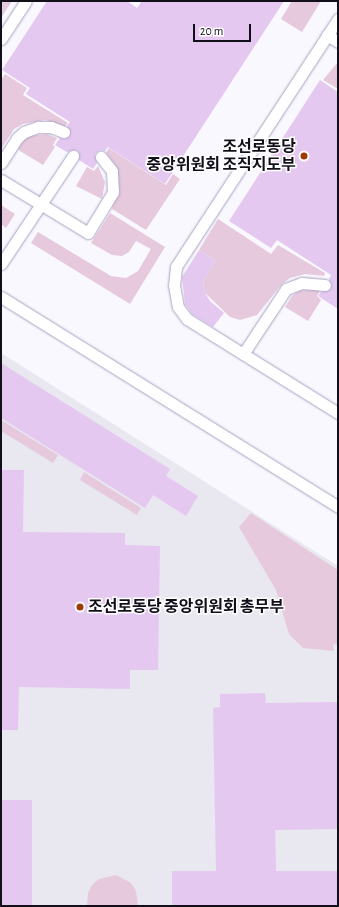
<!DOCTYPE html>
<meta charset="utf-8">
<style>
body{margin:0}
#map{position:relative;width:339px;height:907px;overflow:hidden;background:#f9f8fe;font-family:"Alegreya Sans","Noto Sans KR",sans-serif}
div>[style]{position:absolute}
.built>*{inset:0;background:#e9e7f0}
.green>*{inset:0;background:#e6c9dd}
.building>*{inset:0;background:#e4c8f0}
.roads{filter:drop-shadow(0 0 1px #a8a2c2) drop-shadow(0 0 1px #a8a2c2)}
.service>*{height:11px;margin:-5.5px;padding:0 5.5px;transform-origin:5.5px;border-radius:5.5px;background:#fff}
.dots>*{width:11px;height:11px;translate:-50% -50%;box-sizing:border-box;border:2px solid #fff;border-radius:50%}
span{translate:-50% -50%;white-space:nowrap;text-align:center;line-height:1.15;-webkit-text-stroke:3px #fff;paint-order:stroke}
.poi-label{font-size:16px;color:#120f1b;font-weight:700}
.right{translate:-100% -50%;text-align:right}
.left{translate:0 -50%;text-align:left}
.frame{position:absolute;inset:0;border:2px solid #120f1b;pointer-events:none}
.scale{position:absolute;left:193px;top:24px;width:58px;height:18px;box-sizing:border-box;border:2px solid #120f1b;border-top:0;padding-left:5px;font-size:12px;line-height:14px;white-space:nowrap;color:#120f1b;-webkit-text-stroke:3px #fff;paint-order:stroke}
</style>
<div id="map">
<div class="built">
<i style="clip-path:polygon(1px 353px,338px 566px,338px 906px,1px 906px)"></i>
</div>
<div class="green">
<i style="clip-path:polygon(1px 1px,12px 1px,1px 18px)"></i>
<i style="clip-path:polygon(292px 1px,321px 1px,302px 32px,281px 19px)"></i>
<i style="clip-path:polygon(338px 62px,338px 89px,323px 80px)"></i>
<i style="clip-path:polygon(5px 74px,27px 88px,23px 95px,68px 123px,65px 126px,45px 120px,23px 124px,14px 129px,1px 149px,1px 80px)"></i>
<i style="clip-path:polygon(47px 134px,57px 138px,53px 145px,55px 147px,43px 165px,20px 151px,18px 148px,23px 141px,29px 136px)"></i>
<i style="clip-path:polygon(109px 148px,166px 185px,173px 174px,180px 179px,146px 230px,112px 209px,118px 181px,117px 168px,106px 153px)"></i>
<i style="clip-path:polygon(98px 166px,105px 182px,102px 199px,76px 186px,87px 167px,94px 171px)"></i>
<i style="clip-path:polygon(1px 205px,15px 214px,6px 228px,1px 224px)"></i>
<i style="clip-path:polygon(110px 213px,165px 247px,130px 304px,31px 243px,38px 232px,111px 276px,126px 278px,138px 271px,151px 249px,136px 241px,129px 252px,122px 256px,112px 255px,91px 243px)"></i>
<i style="clip-path:polygon(218px 219px,271px 254px,278px 245px,325px 273px,324px 276px,305px 274px,290px 278px,282px 284px,257px 315px,240px 320px,230px 317px,205px 293px,203px 283px,215px 260px,199px 250px)"></i>
<i style="clip-path:polygon(316px 289px,320px 291px,317px 296px,321px 300px,308px 321px,285px 307px,292px 296px,299px 291px)"></i>
<i style="clip-path:polygon(1px 420px,58px 455px,53px 463px,1px 431px)"></i>
<i style="clip-path:polygon(84px 472px,141px 508px,137px 515px,80px 480px)"></i>
<i style="clip-path:polygon(251px 513px,338px 570px,338px 645px,333px 644px,334px 651px,303px 648px,289px 634px,276px 590px,239px 527px)"></i>
<i style="clip-path:polygon(116px 875px,131px 883px,136px 891px,138px 906px,87px 906px,88px 893px,92px 885px,99px 879px)"></i>
</div>
<div class="building">
<i style="clip-path:polygon(47px 1px,127px 1px,137px 8px,142px 1px,284px 1px,165px 184px,108px 147px,105px 151px,100px 150px,95px 154px,97px 163px,93px 169px,79px 160px,79px 153px,77px 150px,67px 152px,55px 145px,60px 138px,65px 139px,70px 135px,67px 126px,70px 122px,26px 94px,30px 88px,2px 70px)"></i>
<i style="clip-path:polygon(320px 80px,338px 92px,338px 309px,318px 296px,321px 292px,331px 289px,329px 279px,331px 275px,277px 240px,271px 248px,229px 221px)"></i>
<i style="clip-path:polygon(199px 250px,215px 260px,203px 283px,205px 293px,210px 301px,224px 313px,213px 327px,192px 314px,185px 304px,182px 277px)"></i>
<i style="clip-path:polygon(1px 363px,170px 469px,166px 476px,198px 496px,186px 516px,153px 495px,145px 508px,1px 418px)"></i>
<i style="clip-path:polygon(1px 470px,24px 470px,23px 532px,125px 533px,125px 545px,160px 546px,158px 670px,130px 670px,130px 689px,19px 687px,18px 730px,1px 730px)"></i>
<i style="clip-path:polygon(265px 693px,266px 703px,338px 702px,338px 829px,275px 830px,276px 871px,338px 871px,338px 906px,172px 906px,172px 871px,216px 871px,213px 708px,220px 707px,220px 694px)"></i>
<i style="clip-path:polygon(1px 800px,32px 800px,32px 906px,1px 906px)"></i>
</div>
<div class="roads">
<div class="service">
<i style="left:338px;top:19px;width:296px;rotate:123.2deg"></i>
<i style="left:176px;top:267px;width:18px;rotate:96deg"></i>
<i style="left:174px;top:285px;width:22px;rotate:80deg"></i>
<i style="left:178px;top:307px;width:15px;rotate:53deg"></i>
<i style="left:187px;top:319px;width:178px;rotate:31.9deg"></i>
<i style="left:327px;top:35px;width:13px;rotate:32deg"></i>
<i style="left:1px;top:39px;width:45px;rotate:-56.7deg"></i>
<i style="left:1px;top:163px;width:30px;rotate:-57deg"></i>
<i style="left:17px;top:138px;width:9px;rotate:-41deg"></i>
<i style="left:24px;top:132px;width:15px;rotate:-20deg"></i>
<i style="left:38px;top:127px;width:13px"></i>
<i style="left:51px;top:127px;width:14px;rotate:21deg"></i>
<i style="left:1px;top:180px;width:102px;rotate:31.3deg"></i>
<i style="left:88px;top:233px;width:48px;rotate:-58.6deg"></i>
<i style="left:113px;top:192px;width:21px;rotate:-93deg"></i>
<i style="left:112px;top:171px;width:18px;rotate:-128deg"></i>
<i style="left:1px;top:264px;width:130px;rotate:-56.3deg"></i>
<i style="left:1px;top:297px;width:397px;rotate:31.9deg"></i>
<i style="left:243px;top:354px;width:78px;rotate:-56.5deg"></i>
<i style="left:286px;top:289px;width:17px;rotate:-21deg"></i>
<i style="left:302px;top:283px;width:23px;rotate:5deg"></i>
</div>
</div>
<div class="dots">
<i style="left:304px;top:156px;background:#9d3b00"></i>
<i style="left:80px;top:607px;background:#9d3b00"></i>
</div>
<div class="poi-label">
<span class="right" style="left:296px;top:156px">조선로동당<br>중앙위원회 조직지도부</span>
<span class="left" style="left:88px;top:607px">조선로동당 중앙위원회 총무부</span>
</div>
<div class="frame"></div>
<div class="scale">20 m</div>
</div>
